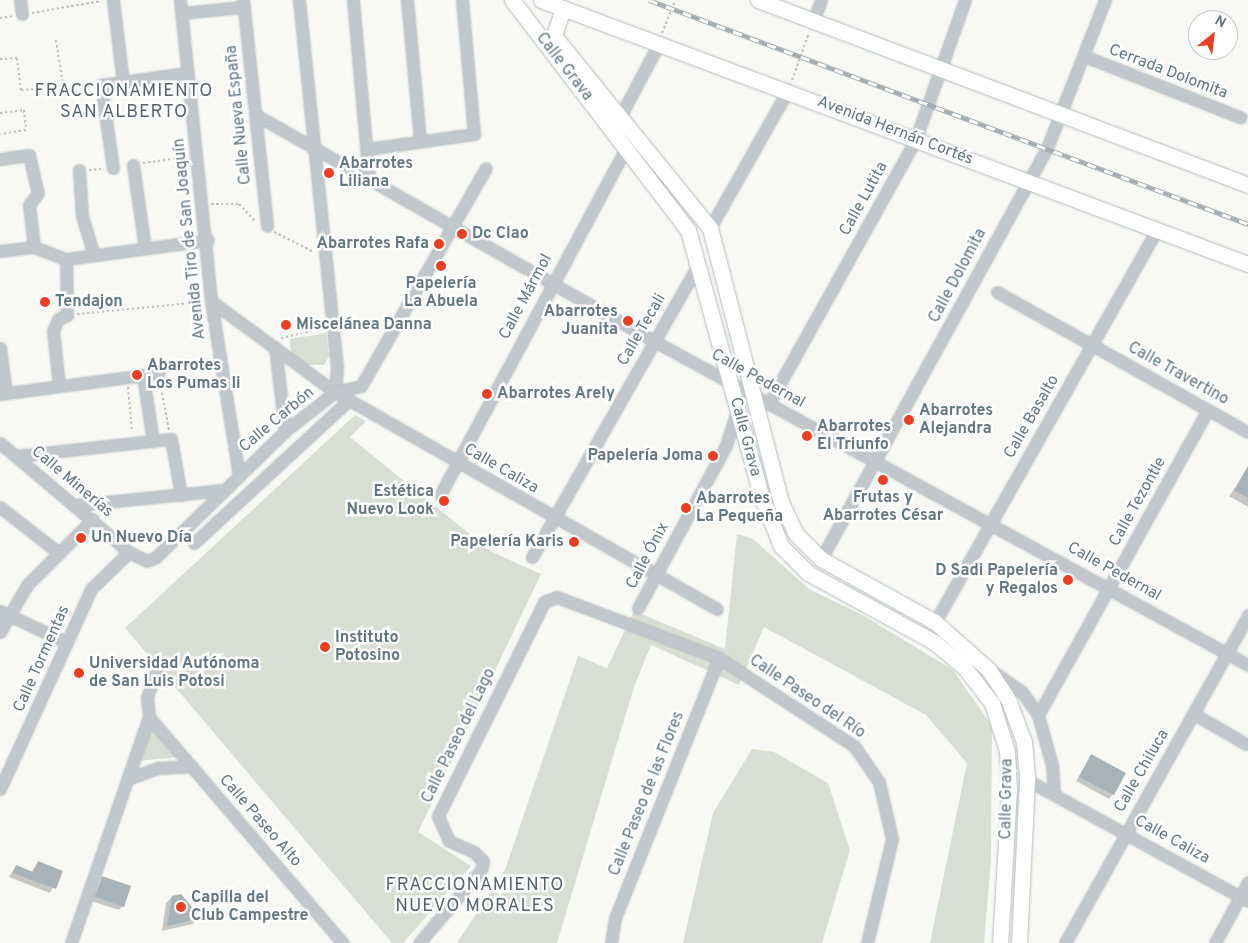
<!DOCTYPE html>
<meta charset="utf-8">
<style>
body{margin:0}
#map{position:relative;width:1248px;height:943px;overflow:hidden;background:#f8f8f5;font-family:Overpass,sans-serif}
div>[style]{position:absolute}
.green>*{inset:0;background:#d9ded4}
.shadow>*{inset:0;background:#0003}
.building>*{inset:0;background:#a8b3b8}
.path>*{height:2px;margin-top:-1px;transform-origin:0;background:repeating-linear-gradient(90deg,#bbbfc1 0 2.5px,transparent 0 5px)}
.roads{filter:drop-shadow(0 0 1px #b4bbbe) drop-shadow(0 0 1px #b4bbbe)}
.minor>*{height:11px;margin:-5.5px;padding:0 5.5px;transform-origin:5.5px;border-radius:5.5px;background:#c1c7ca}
.major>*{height:15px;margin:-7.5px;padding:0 7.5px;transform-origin:7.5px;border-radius:7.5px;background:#fff}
.rail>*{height:5px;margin-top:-2.5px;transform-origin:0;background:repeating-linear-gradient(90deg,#fff 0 9px,#a2abb0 0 18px);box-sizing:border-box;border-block:1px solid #a2abb0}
.dots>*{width:14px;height:14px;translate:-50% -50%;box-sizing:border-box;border:2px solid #fff;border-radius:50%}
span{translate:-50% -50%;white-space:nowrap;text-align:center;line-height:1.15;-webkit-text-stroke:5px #fff;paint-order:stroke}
.street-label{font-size:16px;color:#627782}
.poi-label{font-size:16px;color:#627782;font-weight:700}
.left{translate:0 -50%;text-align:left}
.right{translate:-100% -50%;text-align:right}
.neighbourhood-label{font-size:18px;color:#54646d;letter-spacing:1px}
.north{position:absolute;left:1188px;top:10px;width:50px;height:50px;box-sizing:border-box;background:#fff;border:1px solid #c0c9cd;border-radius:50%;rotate:29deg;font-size:14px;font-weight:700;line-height:20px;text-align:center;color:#627782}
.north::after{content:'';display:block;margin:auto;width:18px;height:22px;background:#ed3e21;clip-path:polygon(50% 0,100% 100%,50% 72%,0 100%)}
</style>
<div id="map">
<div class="green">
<i style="clip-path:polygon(326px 333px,329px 356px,324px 365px,306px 365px,291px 354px,290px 339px)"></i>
<i style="clip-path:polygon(355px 415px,366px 421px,350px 437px,367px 451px,492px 552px,541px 574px,418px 832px,471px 866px,403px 943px,392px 943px,125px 628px)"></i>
<i style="clip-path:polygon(737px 534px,753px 539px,809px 589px,866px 617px,953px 670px,992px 726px,991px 860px,984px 943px,930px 943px,967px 763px,926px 715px,764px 627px,739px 685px,651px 645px,634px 687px,557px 943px,457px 943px,505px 870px,578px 656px,607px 668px,634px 611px,725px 649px)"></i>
<i style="clip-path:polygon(154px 724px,179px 757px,138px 761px)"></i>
<i style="clip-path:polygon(752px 749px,774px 752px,828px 783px,850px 850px,822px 943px,683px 943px,713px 813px)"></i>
</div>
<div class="shadow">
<i style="clip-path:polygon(1248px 471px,1248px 507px,1229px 496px)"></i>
<i style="clip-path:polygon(1091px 756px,1113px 794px,1109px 799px,1076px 781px)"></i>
<i style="clip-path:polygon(38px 863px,61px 871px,50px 893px,9px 877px,16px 866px,31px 872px)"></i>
<i style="clip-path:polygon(103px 877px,123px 906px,119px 910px,91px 901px)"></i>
<i style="clip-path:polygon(172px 897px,199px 918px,193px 924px,162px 931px,166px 903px)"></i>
</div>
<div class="building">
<i style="clip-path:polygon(1248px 466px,1248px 498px,1234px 490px)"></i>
<i style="clip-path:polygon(1091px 754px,1126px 773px,1114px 795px,1079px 777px)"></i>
<i style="clip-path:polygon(38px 861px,63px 871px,56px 889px,13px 873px,16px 865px,33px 872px)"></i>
<i style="clip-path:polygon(102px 876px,131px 886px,124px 907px,95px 897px)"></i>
<i style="clip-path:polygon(181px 894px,201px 918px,167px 926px,172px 896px)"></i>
</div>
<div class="path">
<i style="left:32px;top:13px;width:70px;rotate:-9.9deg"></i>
<i style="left:0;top:18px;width:12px;rotate:-9deg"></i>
<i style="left:662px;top:33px;width:35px;rotate:-68deg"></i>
<i style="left:56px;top:40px;width:46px;rotate:81.2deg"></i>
<i style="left:0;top:59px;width:17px;rotate:-3deg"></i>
<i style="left:17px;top:58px;width:32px;rotate:83deg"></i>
<i style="left:21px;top:90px;width:70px;rotate:-4.1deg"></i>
<i style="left:792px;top:80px;width:50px;rotate:-70.1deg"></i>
<i style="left:0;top:113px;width:24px;rotate:-7deg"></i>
<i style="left:24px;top:110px;width:20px;rotate:84deg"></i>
<i style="left:26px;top:130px;width:26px;rotate:171deg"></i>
<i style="left:143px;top:163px;width:43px;rotate:-7.9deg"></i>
<i style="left:89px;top:170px;width:12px;rotate:-5deg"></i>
<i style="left:211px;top:204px;width:28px"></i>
<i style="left:239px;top:204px;width:25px;rotate:47deg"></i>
<i style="left:274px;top:232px;width:45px;rotate:26.6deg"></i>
<i style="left:77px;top:314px;width:126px;rotate:-5.5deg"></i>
<i style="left:281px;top:338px;width:41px;rotate:-12.7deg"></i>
<i style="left:168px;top:366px;width:43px;rotate:-9.5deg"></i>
<i style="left:160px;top:383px;width:48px;rotate:79.2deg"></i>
<i style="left:128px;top:387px;width:45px;rotate:84.9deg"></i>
</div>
<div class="roads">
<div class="minor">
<i style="left:20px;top:0;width:14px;rotate:82deg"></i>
<i style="left:113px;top:0;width:84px;rotate:83.1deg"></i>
<i style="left:180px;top:0;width:303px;rotate:84.1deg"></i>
<i style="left:211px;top:301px;width:176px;rotate:80.9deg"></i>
<i style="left:243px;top:0;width:227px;rotate:83.9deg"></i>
<i style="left:299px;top:0;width:368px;rotate:84.1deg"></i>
<i style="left:337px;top:366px;width:26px;rotate:94deg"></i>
<i style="left:353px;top:0;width:182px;rotate:84.9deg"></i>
<i style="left:407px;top:0;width:142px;rotate:84.7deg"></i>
<i style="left:181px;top:13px;width:62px;rotate:-5.5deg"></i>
<i style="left:813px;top:21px;width:22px;rotate:-69deg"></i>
<i style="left:1084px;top:56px;width:168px;rotate:21.4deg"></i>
<i style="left:256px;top:115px;width:458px;rotate:29.6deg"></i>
<i style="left:654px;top:341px;width:677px;rotate:28.61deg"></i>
<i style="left:621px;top:115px;width:79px;rotate:-62.1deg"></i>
<i style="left:367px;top:149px;width:108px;rotate:-8deg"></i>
<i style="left:474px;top:134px;width:135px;rotate:-95.1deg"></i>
<i style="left:0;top:159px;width:29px;rotate:-8deg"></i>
<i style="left:29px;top:155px;width:39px;rotate:77deg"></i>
<i style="left:38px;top:193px;width:15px;rotate:127deg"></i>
<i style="left:29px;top:205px;width:42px;rotate:83.2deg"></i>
<i style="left:133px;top:165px;width:84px;rotate:81.8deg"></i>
<i style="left:113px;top:168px;width:84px;rotate:-98.2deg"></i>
<i style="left:101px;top:85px;width:86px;rotate:-8deg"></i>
<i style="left:79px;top:170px;width:46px;rotate:86.3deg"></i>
<i style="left:82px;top:216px;width:39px;rotate:73deg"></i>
<i style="left:710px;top:228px;width:159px;rotate:-60.5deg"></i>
<i style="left:0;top:251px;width:34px;rotate:-7deg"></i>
<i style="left:34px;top:247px;width:34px;rotate:21deg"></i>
<i style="left:66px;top:259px;width:143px;rotate:-7.6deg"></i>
<i style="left:997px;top:292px;width:287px;rotate:29.2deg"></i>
<i style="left:211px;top:301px;width:154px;rotate:36.3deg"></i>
<i style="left:335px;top:392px;width:439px;rotate:29.6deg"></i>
<i style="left:275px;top:347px;width:85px;rotate:83.2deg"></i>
<i style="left:0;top:348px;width:45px;rotate:82.4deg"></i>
<i style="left:143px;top:376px;width:66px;rotate:81.3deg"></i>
<i style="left:59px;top:386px;width:55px;rotate:-96.2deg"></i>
<i style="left:53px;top:331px;width:13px;rotate:-67deg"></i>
<i style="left:58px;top:319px;width:10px;rotate:-24deg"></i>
<i style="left:67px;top:315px;width:56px;rotate:-91deg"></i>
<i style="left:0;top:394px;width:160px;rotate:-7.5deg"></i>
<i style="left:769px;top:403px;width:300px;rotate:-60.9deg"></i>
<i style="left:915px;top:141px;width:150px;rotate:-70.5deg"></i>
<i style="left:0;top:443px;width:169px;rotate:40.2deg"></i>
<i style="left:129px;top:552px;width:20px;rotate:27deg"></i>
<i style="left:147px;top:561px;width:10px;rotate:-24deg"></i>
<i style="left:156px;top:557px;width:180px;rotate:-44.3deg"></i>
<i style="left:285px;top:431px;width:63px;rotate:-38deg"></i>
<i style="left:335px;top:392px;width:27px;rotate:-13deg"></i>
<i style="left:361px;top:386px;width:251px;rotate:-60.2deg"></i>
<i style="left:16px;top:456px;width:156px;rotate:-6.3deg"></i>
<i style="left:171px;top:439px;width:57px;rotate:79.9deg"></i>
<i style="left:440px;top:495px;width:394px;rotate:-61.8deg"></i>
<i style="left:76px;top:505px;width:148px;rotate:-5.8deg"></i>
<i style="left:0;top:507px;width:75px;rotate:37.9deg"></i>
<i style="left:194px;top:543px;width:211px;rotate:-42.7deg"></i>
<i style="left:532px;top:557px;width:338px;rotate:-60.4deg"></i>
<i style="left:821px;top:559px;width:469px;rotate:-61.2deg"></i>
<i style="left:1047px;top:148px;width:159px;rotate:-68.6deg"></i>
<i style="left:638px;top:608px;width:185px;rotate:-61.6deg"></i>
<i style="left:726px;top:445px;width:36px;rotate:-72deg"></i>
<i style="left:0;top:611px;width:73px;rotate:25.2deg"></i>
<i style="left:935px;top:622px;width:451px;rotate:-60.5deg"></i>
<i style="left:0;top:632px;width:54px;rotate:-60.1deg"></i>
<i style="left:27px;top:585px;width:93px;rotate:-45deg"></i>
<i style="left:156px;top:670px;width:28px;rotate:108deg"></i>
<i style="left:147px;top:697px;width:20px;rotate:84deg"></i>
<i style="left:149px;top:717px;width:298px;rotate:49.4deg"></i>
<i style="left:992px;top:671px;width:37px;rotate:35deg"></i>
<i style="left:1022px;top:692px;width:28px;rotate:55deg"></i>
<i style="left:1038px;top:715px;width:52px;rotate:74.4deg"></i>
<i style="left:1052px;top:765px;width:27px;rotate:86deg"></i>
<i style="left:1194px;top:714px;width:60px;rotate:30deg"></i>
<i style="left:1038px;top:715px;width:349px;rotate:-60.9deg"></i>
<i style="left:130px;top:778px;width:30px;rotate:-20deg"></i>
<i style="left:158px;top:768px;width:34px;rotate:-3deg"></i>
<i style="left:1027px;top:780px;width:252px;rotate:28.7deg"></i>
<i style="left:0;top:789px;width:220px;rotate:-65.5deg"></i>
<i style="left:91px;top:589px;width:53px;rotate:-44.2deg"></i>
<i style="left:71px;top:943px;width:239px;rotate:-71deg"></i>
<i style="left:419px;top:943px;width:96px;rotate:-49.7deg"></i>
<i style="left:481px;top:870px;width:9px;rotate:-77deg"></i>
<i style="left:483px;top:861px;width:13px;rotate:-135deg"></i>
<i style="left:474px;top:852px;width:27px;rotate:-156deg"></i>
<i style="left:449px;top:841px;width:27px;rotate:-114deg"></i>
<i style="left:438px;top:816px;width:239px;rotate:-63.6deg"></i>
<i style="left:544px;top:602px;width:14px;rotate:-21deg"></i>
<i style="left:557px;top:597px;width:173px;rotate:20.6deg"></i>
<i style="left:719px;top:658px;width:161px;rotate:33.1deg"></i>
<i style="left:854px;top:746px;width:44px;rotate:55.2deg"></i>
<i style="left:879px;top:782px;width:58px;rotate:77.2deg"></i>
<i style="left:892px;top:839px;width:107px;rotate:103.5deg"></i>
<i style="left:611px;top:943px;width:25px;rotate:-81deg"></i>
<i style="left:615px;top:918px;width:280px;rotate:-68.2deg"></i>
<i style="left:1065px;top:943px;width:376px;rotate:-60.8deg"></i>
<i style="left:1215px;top:943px;width:69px;rotate:-61.6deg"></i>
</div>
<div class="major">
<i style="left:512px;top:0;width:290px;rotate:52.6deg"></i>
<i style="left:688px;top:230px;width:278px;rotate:74.6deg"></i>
<i style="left:762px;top:498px;width:52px;rotate:68.4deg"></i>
<i style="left:781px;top:546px;width:38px;rotate:45deg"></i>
<i style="left:808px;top:573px;width:144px;rotate:28.7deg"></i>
<i style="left:934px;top:642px;width:39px;rotate:40deg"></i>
<i style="left:964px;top:667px;width:46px;rotate:52.1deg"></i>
<i style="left:992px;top:703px;width:50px;rotate:72.6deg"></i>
<i style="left:1007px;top:751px;width:38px;rotate:87deg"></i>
<i style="left:1009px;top:789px;width:154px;rotate:93.3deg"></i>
<i style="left:541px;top:0;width:755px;rotate:20.48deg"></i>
<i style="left:758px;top:0;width:524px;rotate:20.68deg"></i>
<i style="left:563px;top:8px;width:29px;rotate:108deg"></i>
<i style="left:554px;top:36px;width:247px;rotate:50.9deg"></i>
<i style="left:710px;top:228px;width:283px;rotate:75.5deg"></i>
<i style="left:781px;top:502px;width:35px;rotate:65deg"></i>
<i style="left:796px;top:534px;width:35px;rotate:45deg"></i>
<i style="left:821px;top:559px;width:130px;rotate:28.9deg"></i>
<i style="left:935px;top:622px;width:72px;rotate:41.6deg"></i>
<i style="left:989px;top:670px;width:35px;rotate:57deg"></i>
<i style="left:1008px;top:699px;width:46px;rotate:69.6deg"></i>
<i style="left:1024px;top:742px;width:38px;rotate:85deg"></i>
<i style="left:1027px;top:780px;width:163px;rotate:92.8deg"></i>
</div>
</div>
<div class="rail">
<i style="left:649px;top:0;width:640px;rotate:20.5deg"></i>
</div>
<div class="dots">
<i style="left:329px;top:173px;background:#ed3e21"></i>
<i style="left:462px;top:234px;background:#ed3e21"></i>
<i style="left:439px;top:244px;background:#ed3e21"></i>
<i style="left:441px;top:266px;background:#ed3e21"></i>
<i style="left:45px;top:302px;background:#ed3e21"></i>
<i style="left:628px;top:321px;background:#ed3e21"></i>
<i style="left:286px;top:325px;background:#ed3e21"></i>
<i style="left:137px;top:375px;background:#ed3e21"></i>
<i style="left:487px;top:394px;background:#ed3e21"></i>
<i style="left:909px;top:420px;background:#ed3e21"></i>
<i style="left:807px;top:436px;background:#ed3e21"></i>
<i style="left:713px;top:456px;background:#ed3e21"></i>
<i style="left:883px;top:480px;background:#ed3e21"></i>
<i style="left:444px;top:501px;background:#ed3e21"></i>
<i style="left:686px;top:508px;background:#ed3e21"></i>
<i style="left:81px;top:538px;background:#ed3e21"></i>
<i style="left:574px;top:542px;background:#ed3e21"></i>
<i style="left:1068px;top:580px;background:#ed3e21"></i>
<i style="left:325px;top:647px;background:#ed3e21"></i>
<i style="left:79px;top:673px;background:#ed3e21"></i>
<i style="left:181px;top:907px;background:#ed3e21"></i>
</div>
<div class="street-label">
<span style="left:564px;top:67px;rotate:52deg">Calle Grava</span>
<span style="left:1168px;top:72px;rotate:21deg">Cerrada Dolomita</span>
<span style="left:239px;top:115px;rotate:-96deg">Calle Nueva España</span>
<span style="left:895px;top:131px;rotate:21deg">Avenida Hernán Cortés</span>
<span style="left:864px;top:199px;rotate:-61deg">Calle Lutita</span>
<span style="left:190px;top:239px;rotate:-96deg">Avenida Tiro de San Joaquín</span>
<span style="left:958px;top:276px;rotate:-62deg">Calle Dolomita</span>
<span style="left:526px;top:297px;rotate:-62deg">Calle Mármol</span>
<span style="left:642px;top:330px;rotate:-60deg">Calle Tecali</span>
<span style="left:1178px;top:374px;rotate:29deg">Calle Travertino</span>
<span style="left:758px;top:379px;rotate:29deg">Calle Pedernal</span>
<span style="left:1032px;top:417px;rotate:-60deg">Calle Basalto</span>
<span style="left:277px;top:420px;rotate:-40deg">Calle Carbón</span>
<span style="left:745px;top:437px;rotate:75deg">Calle Grava</span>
<span style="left:501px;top:469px;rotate:30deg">Calle Caliza</span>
<span style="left:72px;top:482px;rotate:40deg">Calle Minerías</span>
<span style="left:1138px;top:502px;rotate:-61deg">Calle Tezontle</span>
<span style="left:648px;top:556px;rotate:-62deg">Calle Ónix</span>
<span style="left:1114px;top:572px;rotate:29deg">Calle Pedernal</span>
<span style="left:42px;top:659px;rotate:-66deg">Calle Tormentas</span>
<span style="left:807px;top:697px;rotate:34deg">Calle Paseo del Río</span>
<span style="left:459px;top:736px;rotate:-64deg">Calle Paseo del Lago</span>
<span style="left:1142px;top:771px;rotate:-60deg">Calle Chiluca</span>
<span style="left:647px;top:794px;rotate:-68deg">Calle Paseo de las Flores</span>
<span style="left:1007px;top:799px;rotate:-89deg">Calle Grava</span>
<span style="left:260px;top:821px;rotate:49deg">Calle Paseo Alto</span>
<span style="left:1172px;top:840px;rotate:29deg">Calle Caliza</span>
</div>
<div class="poi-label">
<span class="left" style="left:339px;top:173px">Abarrotes<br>Liliana</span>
<span class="left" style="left:472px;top:234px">Dc Clao</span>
<span class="right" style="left:429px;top:244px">Abarrotes Rafa</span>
<span style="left:441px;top:293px">Papelería<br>La Abuela</span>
<span class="left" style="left:55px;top:302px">Tendajon</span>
<span class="right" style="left:618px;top:321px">Abarrotes<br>Juanita</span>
<span class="left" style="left:296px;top:325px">Miscelánea Danna</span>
<span class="left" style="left:147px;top:375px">Abarrotes<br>Los Pumas Ii</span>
<span class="left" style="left:497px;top:394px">Abarrotes Arely</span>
<span class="left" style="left:919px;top:420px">Abarrotes<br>Alejandra</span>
<span class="left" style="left:817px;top:436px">Abarrotes<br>El Triunfo</span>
<span class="right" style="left:703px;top:456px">Papelería Joma</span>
<span class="right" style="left:434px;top:501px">Estética<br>Nuevo Look</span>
<span style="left:883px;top:507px">Frutas y<br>Abarrotes César</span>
<span class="left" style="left:696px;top:508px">Abarrotes<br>La Pequeña</span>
<span class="left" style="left:91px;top:538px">Un Nuevo Día</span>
<span class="right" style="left:564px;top:542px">Papelería Karis</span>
<span class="right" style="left:1058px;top:580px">D Sadi Papelería<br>y Regalos</span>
<span class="left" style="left:335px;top:647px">Instituto<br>Potosino</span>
<span class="left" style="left:89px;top:673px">Universidad Autónoma<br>de San Luis Potosi</span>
<span class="left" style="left:191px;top:907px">Capilla del<br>Club Campestre</span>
</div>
<div class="neighbourhood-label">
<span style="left:124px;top:103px">FRACCIONAMIENTO<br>SAN ALBERTO</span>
<span style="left:475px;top:897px">FRACCIONAMIENTO<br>NUEVO MORALES</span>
</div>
<div class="north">N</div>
</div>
